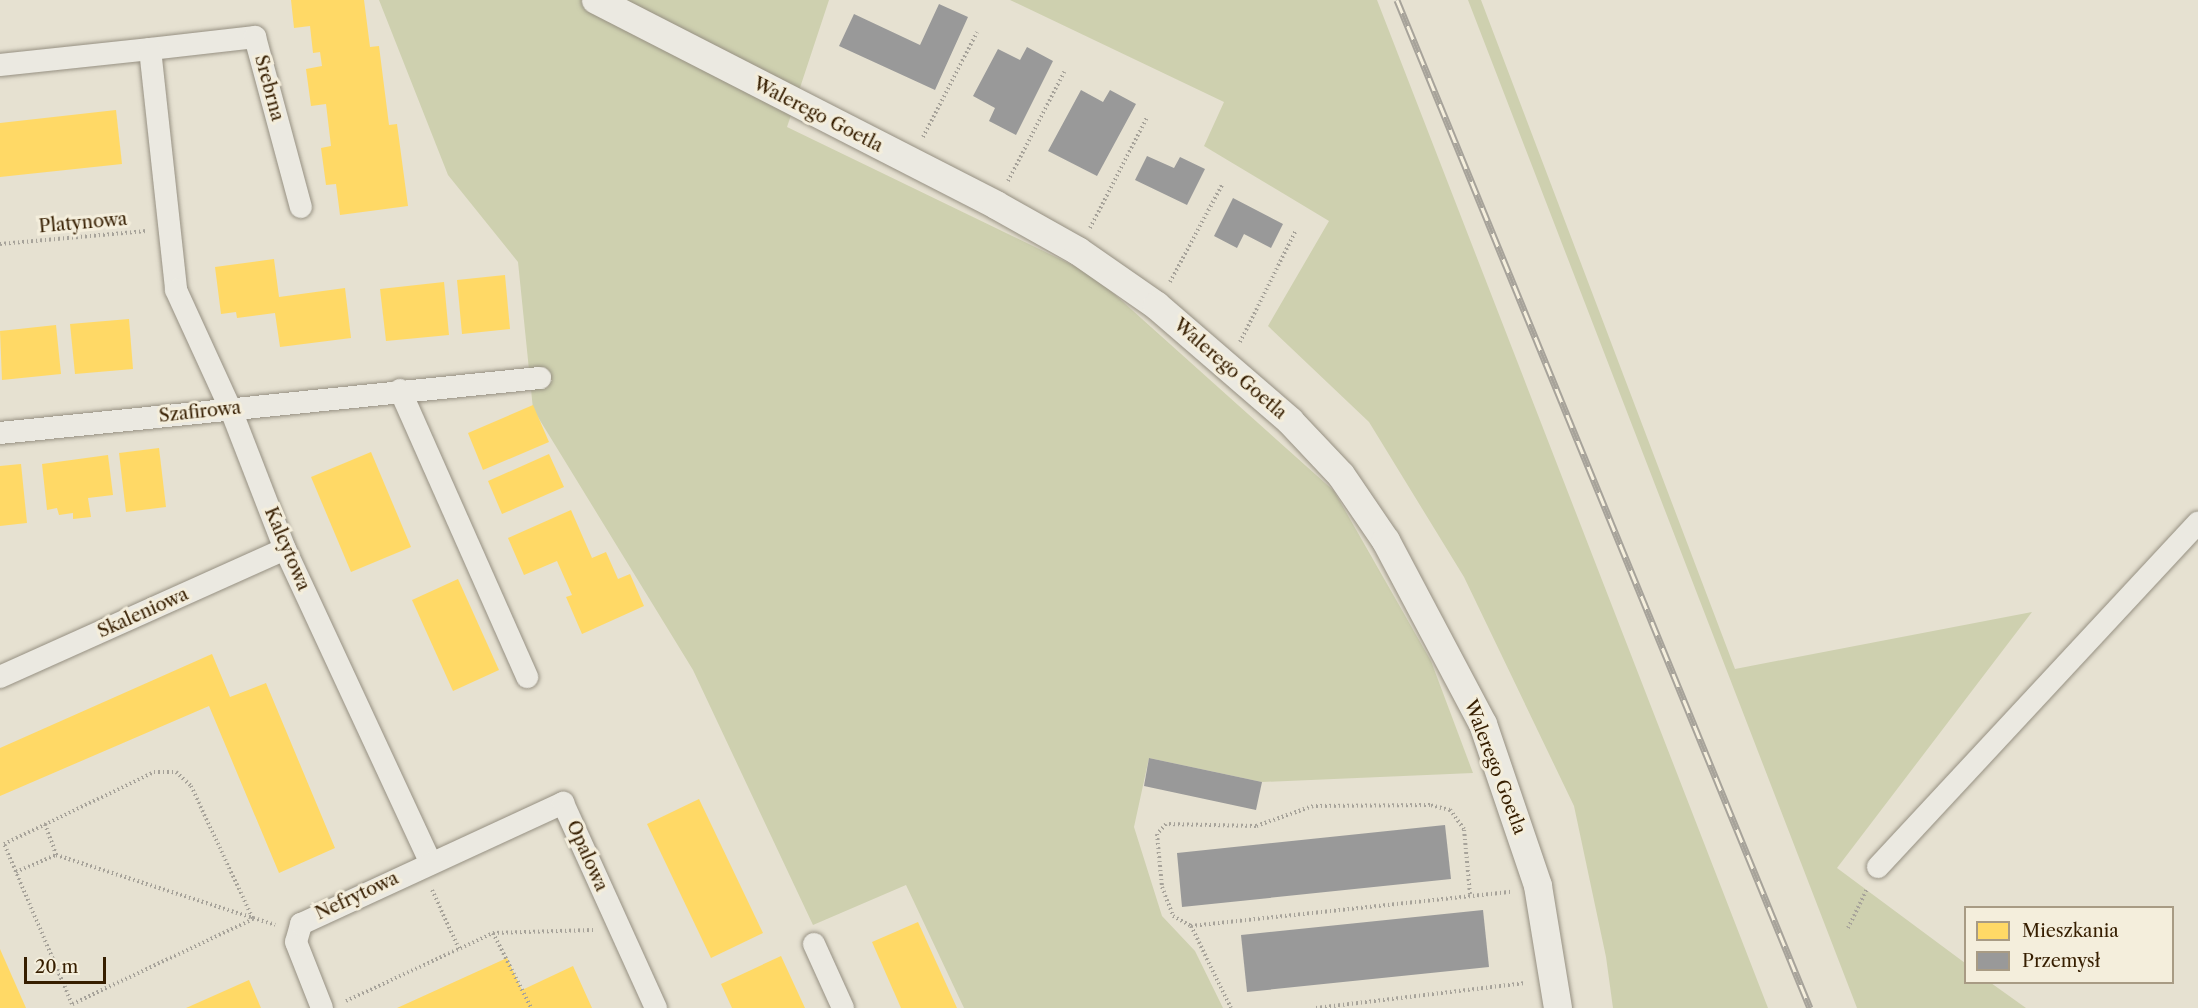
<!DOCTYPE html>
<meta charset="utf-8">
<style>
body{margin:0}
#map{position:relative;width:2198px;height:1008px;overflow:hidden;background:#e6e1d1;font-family:"Libre Caslon Text",serif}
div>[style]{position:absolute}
.green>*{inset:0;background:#ced0af}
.homes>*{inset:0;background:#ffd966}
.industry>*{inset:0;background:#999}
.path>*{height:4px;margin-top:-2px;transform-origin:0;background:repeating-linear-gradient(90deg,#a7a39a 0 1.5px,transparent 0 4.5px)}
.roads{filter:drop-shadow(0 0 2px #969082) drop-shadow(0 0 2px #969082)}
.minor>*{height:22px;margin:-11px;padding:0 11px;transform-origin:11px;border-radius:11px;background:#ebe9e1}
.tertiary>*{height:28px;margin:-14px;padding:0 14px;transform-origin:14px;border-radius:14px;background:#ebe9e1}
.rail>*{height:7px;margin-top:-3.5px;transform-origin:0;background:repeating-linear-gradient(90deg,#f4eedc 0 14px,#a7a39a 0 28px);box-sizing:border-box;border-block:2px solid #a7a39a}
span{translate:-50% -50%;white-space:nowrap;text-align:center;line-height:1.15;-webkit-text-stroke:6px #f4eedc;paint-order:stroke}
.street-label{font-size:18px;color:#361e00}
.legend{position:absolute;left:1964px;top:906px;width:210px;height:78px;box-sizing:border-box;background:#f4eedc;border:2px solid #a89b84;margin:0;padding:8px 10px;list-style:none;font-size:18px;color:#361e00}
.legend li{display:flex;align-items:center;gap:12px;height:30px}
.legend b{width:30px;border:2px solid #a89b84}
.scale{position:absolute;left:24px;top:957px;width:82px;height:27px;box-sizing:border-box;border:3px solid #361e00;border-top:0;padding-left:8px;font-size:18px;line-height:21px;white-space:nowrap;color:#361e00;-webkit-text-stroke:4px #f4eedc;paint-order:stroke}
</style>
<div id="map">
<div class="green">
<i style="clip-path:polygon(379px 0,829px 0,787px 127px,1093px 275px,1334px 491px,1431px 661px,1473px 773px,1262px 782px,1149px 758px,1134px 827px,1162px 916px,1195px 951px,1223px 1008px,964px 1008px,906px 885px,813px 925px,693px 670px,533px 409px,518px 262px,448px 175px)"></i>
<i style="clip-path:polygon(1010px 0,1377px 0,1768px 1008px,1613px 1008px,1606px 957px,1574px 806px,1464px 577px,1369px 422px,1268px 326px,1329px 221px,1204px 146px,1224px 102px)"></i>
<i style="clip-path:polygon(1468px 0,1481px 0,1735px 669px,2032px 612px,1837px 868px,1965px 963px,1966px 982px,1991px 983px,2026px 1008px,1857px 1008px)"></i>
</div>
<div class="homes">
<i style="clip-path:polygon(291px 0,364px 0,370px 47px,379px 46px,389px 125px,397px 124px,408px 206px,340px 215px,336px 184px,326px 185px,321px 148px,331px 146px,326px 104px,311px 106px,306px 69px,322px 66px,320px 52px,313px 53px,310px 26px,294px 28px)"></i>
<i style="clip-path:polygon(116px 110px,122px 164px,0 177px,0 123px)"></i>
<i style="clip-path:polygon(274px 259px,279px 297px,345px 288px,351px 338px,280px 347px,275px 313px,237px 318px,236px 312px,221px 314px,215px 267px)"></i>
<i style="clip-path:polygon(505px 275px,510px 329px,462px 334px,457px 280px)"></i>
<i style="clip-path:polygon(444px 282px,449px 335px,386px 341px,380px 289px)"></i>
<i style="clip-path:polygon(129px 319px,133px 369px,75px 374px,70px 324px)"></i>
<i style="clip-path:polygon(56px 325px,61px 374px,2px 380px,0 331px)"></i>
<i style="clip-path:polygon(533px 405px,549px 442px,483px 470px,468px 433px)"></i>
<i style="clip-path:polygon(159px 448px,166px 507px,126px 512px,119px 453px)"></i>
<i style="clip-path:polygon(371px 452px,411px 547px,351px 572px,311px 477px)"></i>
<i style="clip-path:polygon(549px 454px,564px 487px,502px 514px,488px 481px)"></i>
<i style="clip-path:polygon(108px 455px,113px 495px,88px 498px,91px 517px,73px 519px,73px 513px,59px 515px,57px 508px,47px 510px,42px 464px)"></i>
<i style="clip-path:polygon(21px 464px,27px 523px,0 526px,0 466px)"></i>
<i style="clip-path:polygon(571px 510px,592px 558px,606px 552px,618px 579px,630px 574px,644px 606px,582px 634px,566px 597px,572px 595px,557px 561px,524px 575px,508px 538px)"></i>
<i style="clip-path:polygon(458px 579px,499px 670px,453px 691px,412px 600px)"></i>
<i style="clip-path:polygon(212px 654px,230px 697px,266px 683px,335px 848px,279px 873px,209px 706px,0 796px,0 748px)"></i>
<i style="clip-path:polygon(699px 799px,763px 933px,711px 958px,647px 824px)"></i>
<i style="clip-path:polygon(918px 922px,957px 1008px,901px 1008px,872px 942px)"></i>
<i style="clip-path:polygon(0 949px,26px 1008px,0 1008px)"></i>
<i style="clip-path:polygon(781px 956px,805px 1008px,732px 1008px,721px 984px)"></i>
<i style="clip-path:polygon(507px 958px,522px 990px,573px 966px,592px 1008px,397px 1008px)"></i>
<i style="clip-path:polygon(249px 980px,261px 1008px,186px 1008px)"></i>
</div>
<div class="industry">
<i style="clip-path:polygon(939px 4px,968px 17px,935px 90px,839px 46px,854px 14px,920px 45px)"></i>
<i style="clip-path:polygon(1027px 47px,1053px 61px,1016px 135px,989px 121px,995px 108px,973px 96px,998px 49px,1020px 60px)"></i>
<i style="clip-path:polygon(1081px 90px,1103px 102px,1110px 90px,1136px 104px,1097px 176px,1048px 151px)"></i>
<i style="clip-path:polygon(1147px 156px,1174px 168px,1180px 157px,1205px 169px,1187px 205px,1135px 180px)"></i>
<i style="clip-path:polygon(1233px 198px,1283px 224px,1271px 248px,1244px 234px,1237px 248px,1214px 236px)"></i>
<i style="clip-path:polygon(1149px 758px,1262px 782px,1256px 810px,1144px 786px)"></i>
<i style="clip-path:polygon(1445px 825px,1451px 879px,1182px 907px,1177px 853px)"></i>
<i style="clip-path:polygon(1483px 910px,1489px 967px,1247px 992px,1241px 935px)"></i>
</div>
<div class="path">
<i style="left:923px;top:137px;width:118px;rotate:-62.8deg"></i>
<i style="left:1008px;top:181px;width:123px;rotate:-62.8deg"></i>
<i style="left:1090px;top:228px;width:125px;rotate:-62.8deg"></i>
<i style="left:0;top:244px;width:147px;rotate:-5.1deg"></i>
<i style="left:1170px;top:282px;width:110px;rotate:-61.8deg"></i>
<i style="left:1240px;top:342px;width:125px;rotate:-63.4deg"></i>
<i style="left:154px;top:772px;width:22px"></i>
<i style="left:176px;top:772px;width:21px;rotate:43deg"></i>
<i style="left:191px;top:786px;width:147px;rotate:65deg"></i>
<i style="left:253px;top:919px;width:200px;rotate:154.8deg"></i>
<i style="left:72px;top:1004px;width:174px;rotate:-113deg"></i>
<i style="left:4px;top:844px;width:166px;rotate:-25.6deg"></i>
<i style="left:45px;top:824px;width:33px;rotate:70deg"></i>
<i style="left:16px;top:872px;width:43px;rotate:-23deg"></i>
<i style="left:56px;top:855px;width:230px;rotate:17.7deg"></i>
<i style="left:432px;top:890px;width:65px;rotate:65.4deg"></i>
<i style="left:1470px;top:894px;width:65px;rotate:-95.3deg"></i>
<i style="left:1464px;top:829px;width:24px;rotate:-126deg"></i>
<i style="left:1450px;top:810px;width:21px;rotate:-166deg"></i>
<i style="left:1430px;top:805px;width:117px;rotate:179.5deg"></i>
<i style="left:1313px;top:806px;width:60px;rotate:160.7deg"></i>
<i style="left:1256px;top:826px;width:90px;rotate:-178.7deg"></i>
<i style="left:1166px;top:824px;width:13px;rotate:132deg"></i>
<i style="left:1157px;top:834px;width:53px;rotate:84.6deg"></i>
<i style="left:1162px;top:887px;width:31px;rotate:69deg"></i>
<i style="left:1173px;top:916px;width:21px;rotate:29deg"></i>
<i style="left:1191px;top:926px;width:322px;rotate:-6.1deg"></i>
<i style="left:1191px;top:926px;width:91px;rotate:64deg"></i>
<i style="left:1848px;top:928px;width:43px;rotate:-64deg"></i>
<i style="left:493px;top:933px;width:84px;rotate:63.1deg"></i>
<i style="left:346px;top:1001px;width:162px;rotate:-24.8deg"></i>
<i style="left:493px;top:933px;width:100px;rotate:-1.7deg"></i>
<i style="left:1316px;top:1008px;width:211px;rotate:-6.8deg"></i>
</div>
<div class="roads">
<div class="minor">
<i style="left:150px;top:49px;width:106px;rotate:-6.5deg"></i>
<i style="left:255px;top:37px;width:176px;rotate:74.9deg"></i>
<i style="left:0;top:65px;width:151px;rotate:-6.1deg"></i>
<i style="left:150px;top:49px;width:242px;rotate:83.8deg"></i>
<i style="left:176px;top:290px;width:132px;rotate:65.4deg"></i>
<i style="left:231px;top:410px;width:149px;rotate:68.8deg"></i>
<i style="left:285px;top:549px;width:344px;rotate:65.1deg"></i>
<i style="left:400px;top:390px;width:314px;rotate:66.1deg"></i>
<i style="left:0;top:433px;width:543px;rotate:-5.82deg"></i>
<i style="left:0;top:677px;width:312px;rotate:-24.2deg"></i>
<i style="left:1878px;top:867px;width:470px;rotate:-47.1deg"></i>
<i style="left:814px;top:944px;width:70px;rotate:65.6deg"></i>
<i style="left:322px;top:1008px;width:71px;rotate:-111.5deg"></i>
<i style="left:296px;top:942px;width:19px;rotate:-74deg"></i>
<i style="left:301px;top:924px;width:289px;rotate:-24.8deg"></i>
<i style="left:563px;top:803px;width:225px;rotate:65.6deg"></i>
</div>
<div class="tertiary">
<i style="left:596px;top:0;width:449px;rotate:27.1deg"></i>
<i style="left:996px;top:205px;width:94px;rotate:29.3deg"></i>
<i style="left:1078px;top:251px;width:96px;rotate:34.8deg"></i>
<i style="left:1157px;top:306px;width:176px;rotate:40.8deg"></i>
<i style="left:1290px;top:421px;width:74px;rotate:46.6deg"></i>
<i style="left:1341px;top:475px;width:80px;rotate:55.7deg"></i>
<i style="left:1386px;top:541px;width:207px;rotate:62.1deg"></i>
<i style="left:1483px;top:724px;width:171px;rotate:71.2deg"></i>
<i style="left:1538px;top:886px;width:124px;rotate:80.7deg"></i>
</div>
</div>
<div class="rail">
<i style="left:1397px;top:0;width:1089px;rotate:67.72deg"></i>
</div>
<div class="street-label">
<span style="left:269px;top:88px;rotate:75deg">Srebrna</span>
<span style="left:818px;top:115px;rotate:27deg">Walerego Goetla</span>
<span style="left:83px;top:223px;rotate:-5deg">Platynowa</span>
<span style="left:1230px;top:369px;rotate:41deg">Walerego Goetla</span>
<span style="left:200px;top:412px;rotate:-6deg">Szafirowa</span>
<span style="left:287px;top:549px;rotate:67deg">Kalcytowa</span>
<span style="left:143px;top:613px;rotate:-24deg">Skaleniowa</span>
<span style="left:1495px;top:767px;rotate:69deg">Walerego Goetla</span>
<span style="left:587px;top:856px;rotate:66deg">Opalowa</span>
<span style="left:357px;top:896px;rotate:-25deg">Nefrytowa</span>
</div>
<ul class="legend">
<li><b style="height:16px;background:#ffd966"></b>Mieszkania</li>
<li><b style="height:16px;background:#999"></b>Przemysł</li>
</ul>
<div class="scale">20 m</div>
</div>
